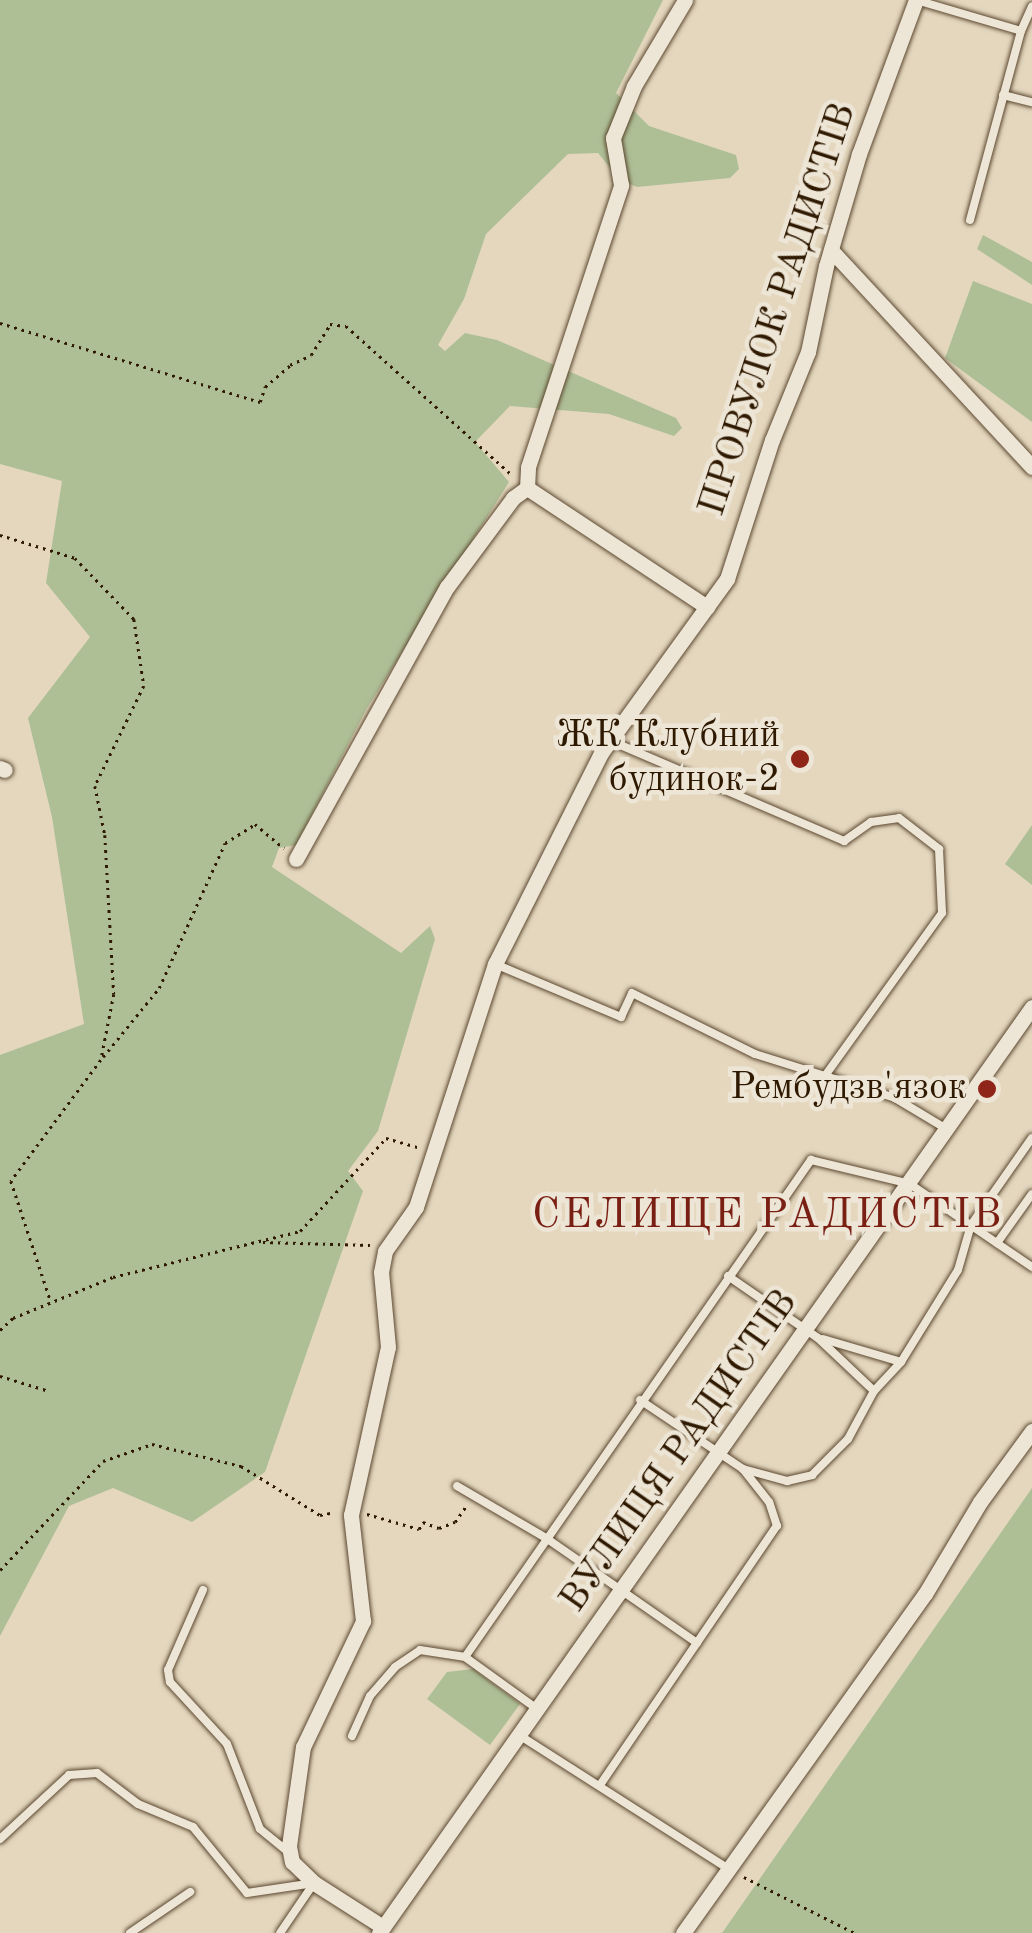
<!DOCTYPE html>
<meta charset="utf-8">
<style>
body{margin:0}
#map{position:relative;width:1032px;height:1933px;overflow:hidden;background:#e4d7be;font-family:"Old Standard TT",serif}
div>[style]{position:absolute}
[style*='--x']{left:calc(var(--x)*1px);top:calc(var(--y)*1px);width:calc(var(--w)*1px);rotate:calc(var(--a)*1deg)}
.green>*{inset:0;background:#aebf96}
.path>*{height:2.5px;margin-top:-1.25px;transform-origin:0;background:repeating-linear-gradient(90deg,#2f1900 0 2.5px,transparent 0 7.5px)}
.roads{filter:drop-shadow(0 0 2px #5c4830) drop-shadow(0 0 2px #5c4830)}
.service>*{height:8px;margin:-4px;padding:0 4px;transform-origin:4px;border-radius:4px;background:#ede5d5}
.minor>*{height:15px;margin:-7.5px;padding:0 7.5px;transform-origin:7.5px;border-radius:7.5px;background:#ede5d5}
.dots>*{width:28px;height:28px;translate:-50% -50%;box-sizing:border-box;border:5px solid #ede5d5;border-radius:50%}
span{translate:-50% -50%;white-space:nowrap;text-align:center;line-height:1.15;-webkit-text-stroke:9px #ede5d5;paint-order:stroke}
.street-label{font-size:38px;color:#2f1900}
.poi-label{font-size:38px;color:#2f1900}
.right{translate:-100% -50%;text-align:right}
.quarter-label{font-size:42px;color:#7a1f14;letter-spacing:2.5px}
</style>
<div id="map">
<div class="green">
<i style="clip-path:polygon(0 0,663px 0,616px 93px,649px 126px,736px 155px,739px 169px,730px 178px,637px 187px,620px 180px,598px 153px,568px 154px,486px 234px,464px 299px,438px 345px,445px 351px,465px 333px,497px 340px,676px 418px,682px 428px,674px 436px,609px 414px,510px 406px,475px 442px,509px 482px,367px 708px,296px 845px,279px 848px,272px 867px,401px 953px,430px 926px,435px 939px,378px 1131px,348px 1171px,363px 1191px,265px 1472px,192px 1522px,113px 1488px,69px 1506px,0 1636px,0 1055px,84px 1024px,52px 817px,28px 718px,90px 637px,46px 583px,62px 481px,0 464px)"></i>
<i style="clip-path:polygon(983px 235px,1032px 262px,1032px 285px,977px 249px)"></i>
<i style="clip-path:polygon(973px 281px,1032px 304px,1032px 422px,945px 358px)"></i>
<i style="clip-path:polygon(1032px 825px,1032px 885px,1005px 864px)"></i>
<i style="clip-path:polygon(1032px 1488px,1032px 1933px,722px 1933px)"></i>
<i style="clip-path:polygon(473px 1669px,520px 1704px,490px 1745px,427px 1699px,447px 1672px)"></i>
</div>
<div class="path">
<i style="--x:0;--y:323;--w:272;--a:16.9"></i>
<i style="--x:260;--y:402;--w:16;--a:-72"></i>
<i style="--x:265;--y:387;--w:33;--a:-41"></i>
<i style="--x:290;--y:365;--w:23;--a:-25"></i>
<i style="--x:311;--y:355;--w:36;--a:-58"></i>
<i style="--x:330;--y:324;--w:16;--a:7"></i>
<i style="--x:346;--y:326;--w:222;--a:41.9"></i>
<i style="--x:0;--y:535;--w:78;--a:17"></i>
<i style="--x:75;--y:558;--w:85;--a:46"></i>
<i style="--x:134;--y:619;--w:68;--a:81.5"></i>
<i style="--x:144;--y:686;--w:111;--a:116.1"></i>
<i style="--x:95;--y:786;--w:50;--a:78.5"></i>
<i style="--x:105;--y:835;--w:159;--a:86.8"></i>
<i style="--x:114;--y:994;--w:67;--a:101.1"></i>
<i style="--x:101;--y:1060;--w:151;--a:126.6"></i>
<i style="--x:11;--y:1181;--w:127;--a:71.7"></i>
<i style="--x:103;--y:1057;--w:89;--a:-50.9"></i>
<i style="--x:159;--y:988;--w:159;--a:-65.5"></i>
<i style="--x:225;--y:843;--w:36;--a:-32"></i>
<i style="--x:255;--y:824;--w:38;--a:40"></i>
<i style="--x:263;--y:1242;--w:107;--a:1.6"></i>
<i style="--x:0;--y:1330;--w:18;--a:-43"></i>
<i style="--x:13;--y:1318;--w:108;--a:-22.3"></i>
<i style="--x:113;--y:1277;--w:193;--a:-13.8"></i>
<i style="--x:300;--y:1231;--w:127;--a:-47.2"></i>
<i style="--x:386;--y:1138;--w:33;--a:16"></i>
<i style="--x:0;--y:1376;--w:48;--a:16.9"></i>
<i style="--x:367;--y:1514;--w:54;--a:16.1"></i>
<i style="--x:419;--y:1529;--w:8;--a:-60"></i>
<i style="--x:423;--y:1522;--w:17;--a:21"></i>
<i style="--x:439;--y:1528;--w:17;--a:-21"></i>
<i style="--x:455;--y:1522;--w:21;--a:-55"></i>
<i style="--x:0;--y:1570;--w:150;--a:-46.6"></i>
<i style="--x:103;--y:1461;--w:52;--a:-19.1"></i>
<i style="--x:152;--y:1444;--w:92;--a:13.9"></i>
<i style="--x:241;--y:1466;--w:93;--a:31.8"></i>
<i style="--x:320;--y:1515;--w:15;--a:-11"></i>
<i style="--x:744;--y:1877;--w:124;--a:26.8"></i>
</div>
<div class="roads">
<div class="service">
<i style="--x:916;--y:0;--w:109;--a:16.4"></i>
<i style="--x:1021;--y:31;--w:27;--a:-66"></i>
<i style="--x:1003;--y:95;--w:30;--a:14"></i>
<i style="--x:970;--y:220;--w:196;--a:-74.9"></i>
<i style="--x:611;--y:741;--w:254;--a:23.2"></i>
<i style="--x:844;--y:841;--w:33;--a:-35"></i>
<i style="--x:871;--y:822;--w:28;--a:-8"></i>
<i style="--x:899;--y:818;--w:51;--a:37.8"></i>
<i style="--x:939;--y:849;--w:64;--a:87.3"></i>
<i style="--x:942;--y:913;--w:201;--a:125.7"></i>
<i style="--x:495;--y:964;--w:137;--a:22.8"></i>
<i style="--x:621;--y:1017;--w:26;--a:-65"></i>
<i style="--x:632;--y:993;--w:137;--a:26.4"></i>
<i style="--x:755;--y:1054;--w:147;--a:17.4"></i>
<i style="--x:895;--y:1098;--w:58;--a:31"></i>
<i style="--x:997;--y:1243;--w:60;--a:-54.5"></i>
<i style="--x:728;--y:1276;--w:109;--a:34.6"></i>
<i style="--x:818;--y:1338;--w:77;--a:43.4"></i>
<i style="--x:823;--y:1339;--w:81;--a:16.4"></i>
<i style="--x:640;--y:1400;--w:124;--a:33.8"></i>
<i style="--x:457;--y:1486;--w:103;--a:30.3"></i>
<i style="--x:546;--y:1538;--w:184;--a:34.8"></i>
<i style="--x:203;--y:1590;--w:87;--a:113.6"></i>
<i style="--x:168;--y:1670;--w:12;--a:81"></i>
<i style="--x:170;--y:1682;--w:84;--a:47.4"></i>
<i style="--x:227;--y:1744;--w:91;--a:68.8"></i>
<i style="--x:260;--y:1829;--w:35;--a:39"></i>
<i style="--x:465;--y:1657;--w:606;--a:-55.16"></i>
<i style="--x:811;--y:1160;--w:102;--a:13.6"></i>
<i style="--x:910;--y:1184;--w:148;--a:34.2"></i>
<i style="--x:519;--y:1735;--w:247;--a:32.6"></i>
<i style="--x:352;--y:1736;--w:44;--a:-65.8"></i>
<i style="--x:370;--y:1696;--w:38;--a:-49"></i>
<i style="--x:395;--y:1667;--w:30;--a:-34"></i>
<i style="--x:420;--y:1650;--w:46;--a:8.8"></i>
<i style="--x:465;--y:1657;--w:89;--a:35.8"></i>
<i style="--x:600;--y:1785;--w:314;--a:-55.7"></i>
<i style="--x:777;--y:1526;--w:25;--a:-108"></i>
<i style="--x:769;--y:1502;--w:42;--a:-128.2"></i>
<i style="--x:743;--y:1469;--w:46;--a:15.3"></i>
<i style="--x:787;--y:1481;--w:26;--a:-13"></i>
<i style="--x:812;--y:1475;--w:51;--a:-45"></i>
<i style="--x:848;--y:1439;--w:55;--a:-61.6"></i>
<i style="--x:874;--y:1391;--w:40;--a:-47"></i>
<i style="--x:901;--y:1362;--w:108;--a:-58.2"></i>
<i style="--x:958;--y:1270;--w:47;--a:-73.9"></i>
<i style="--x:971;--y:1225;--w:106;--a:-55"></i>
<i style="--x:0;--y:1839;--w:94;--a:-42.8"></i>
<i style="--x:69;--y:1775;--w:28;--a:-4"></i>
<i style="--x:97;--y:1773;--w:51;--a:37.1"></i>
<i style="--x:138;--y:1804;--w:60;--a:22.7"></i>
<i style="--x:193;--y:1827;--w:85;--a:50.7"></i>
<i style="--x:247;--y:1893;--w:68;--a:-8.5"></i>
<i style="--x:314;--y:1883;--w:60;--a:124.2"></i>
<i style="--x:130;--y:1933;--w:73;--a:-34.3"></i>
</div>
<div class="minor">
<i style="--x:831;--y:250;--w:296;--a:47.2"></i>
<i style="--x:527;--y:488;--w:21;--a:-87"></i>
<i style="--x:528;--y:467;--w:297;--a:-71.7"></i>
<i style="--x:621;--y:185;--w:48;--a:-99.7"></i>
<i style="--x:613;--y:138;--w:56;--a:-68"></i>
<i style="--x:634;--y:86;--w:100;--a:-59.3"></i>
<i style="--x:527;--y:488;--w:216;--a:33.5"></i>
<i style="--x:0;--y:768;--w:5;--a:22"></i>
<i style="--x:296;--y:859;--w:311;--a:-61"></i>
<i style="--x:447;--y:587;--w:111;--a:-53.4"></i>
<i style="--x:513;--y:498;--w:17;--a:-36"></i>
<i style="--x:383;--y:1927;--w:82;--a:-147.5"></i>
<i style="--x:314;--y:1883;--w:30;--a:-136"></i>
<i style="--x:292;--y:1862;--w:16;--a:-101"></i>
<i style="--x:289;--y:1846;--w:100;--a:-82"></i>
<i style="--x:303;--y:1747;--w:140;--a:-64.5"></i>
<i style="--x:363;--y:1621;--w:107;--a:-96.5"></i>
<i style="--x:351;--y:1515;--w:172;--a:-77.6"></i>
<i style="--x:388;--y:1347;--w:75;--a:-95.3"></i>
<i style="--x:381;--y:1272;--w:21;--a:-79"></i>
<i style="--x:385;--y:1251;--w:54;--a:-54.8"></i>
<i style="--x:416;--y:1207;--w:256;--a:-72"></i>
<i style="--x:495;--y:964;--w:236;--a:-63.3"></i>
<i style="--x:601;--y:753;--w:215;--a:-54.1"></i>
<i style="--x:727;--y:579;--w:146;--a:-72.1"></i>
<i style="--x:772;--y:440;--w:95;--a:-67.8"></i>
<i style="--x:808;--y:352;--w:88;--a:-78.2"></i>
<i style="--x:826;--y:266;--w:117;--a:-73.6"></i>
<i style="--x:859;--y:154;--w:164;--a:-69.7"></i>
<i style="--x:379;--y:1933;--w:1133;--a:-54.81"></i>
<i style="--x:683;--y:1933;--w:417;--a:-54.5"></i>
<i style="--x:925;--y:1594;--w:107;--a:-59.1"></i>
<i style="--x:980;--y:1502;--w:88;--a:-53.8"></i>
</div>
</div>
<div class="dots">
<i style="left:800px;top:759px;background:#8f2418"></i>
<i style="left:987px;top:1089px;background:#8f2418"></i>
</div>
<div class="street-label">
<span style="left:779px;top:310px;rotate:-72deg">ПРОВУЛОК РАДИСТІВ</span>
<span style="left:680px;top:1452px;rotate:-55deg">ВУЛИЦЯ РАДИСТІВ</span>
</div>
<div class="poi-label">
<span class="right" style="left:780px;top:759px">ЖК Клубний<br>будинок-2</span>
<span class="right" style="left:967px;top:1089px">Рембудзв'язок</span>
</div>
<div class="quarter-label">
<span style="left:768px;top:1216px">СЕЛИЩЕ РАДИСТІВ</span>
</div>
</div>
